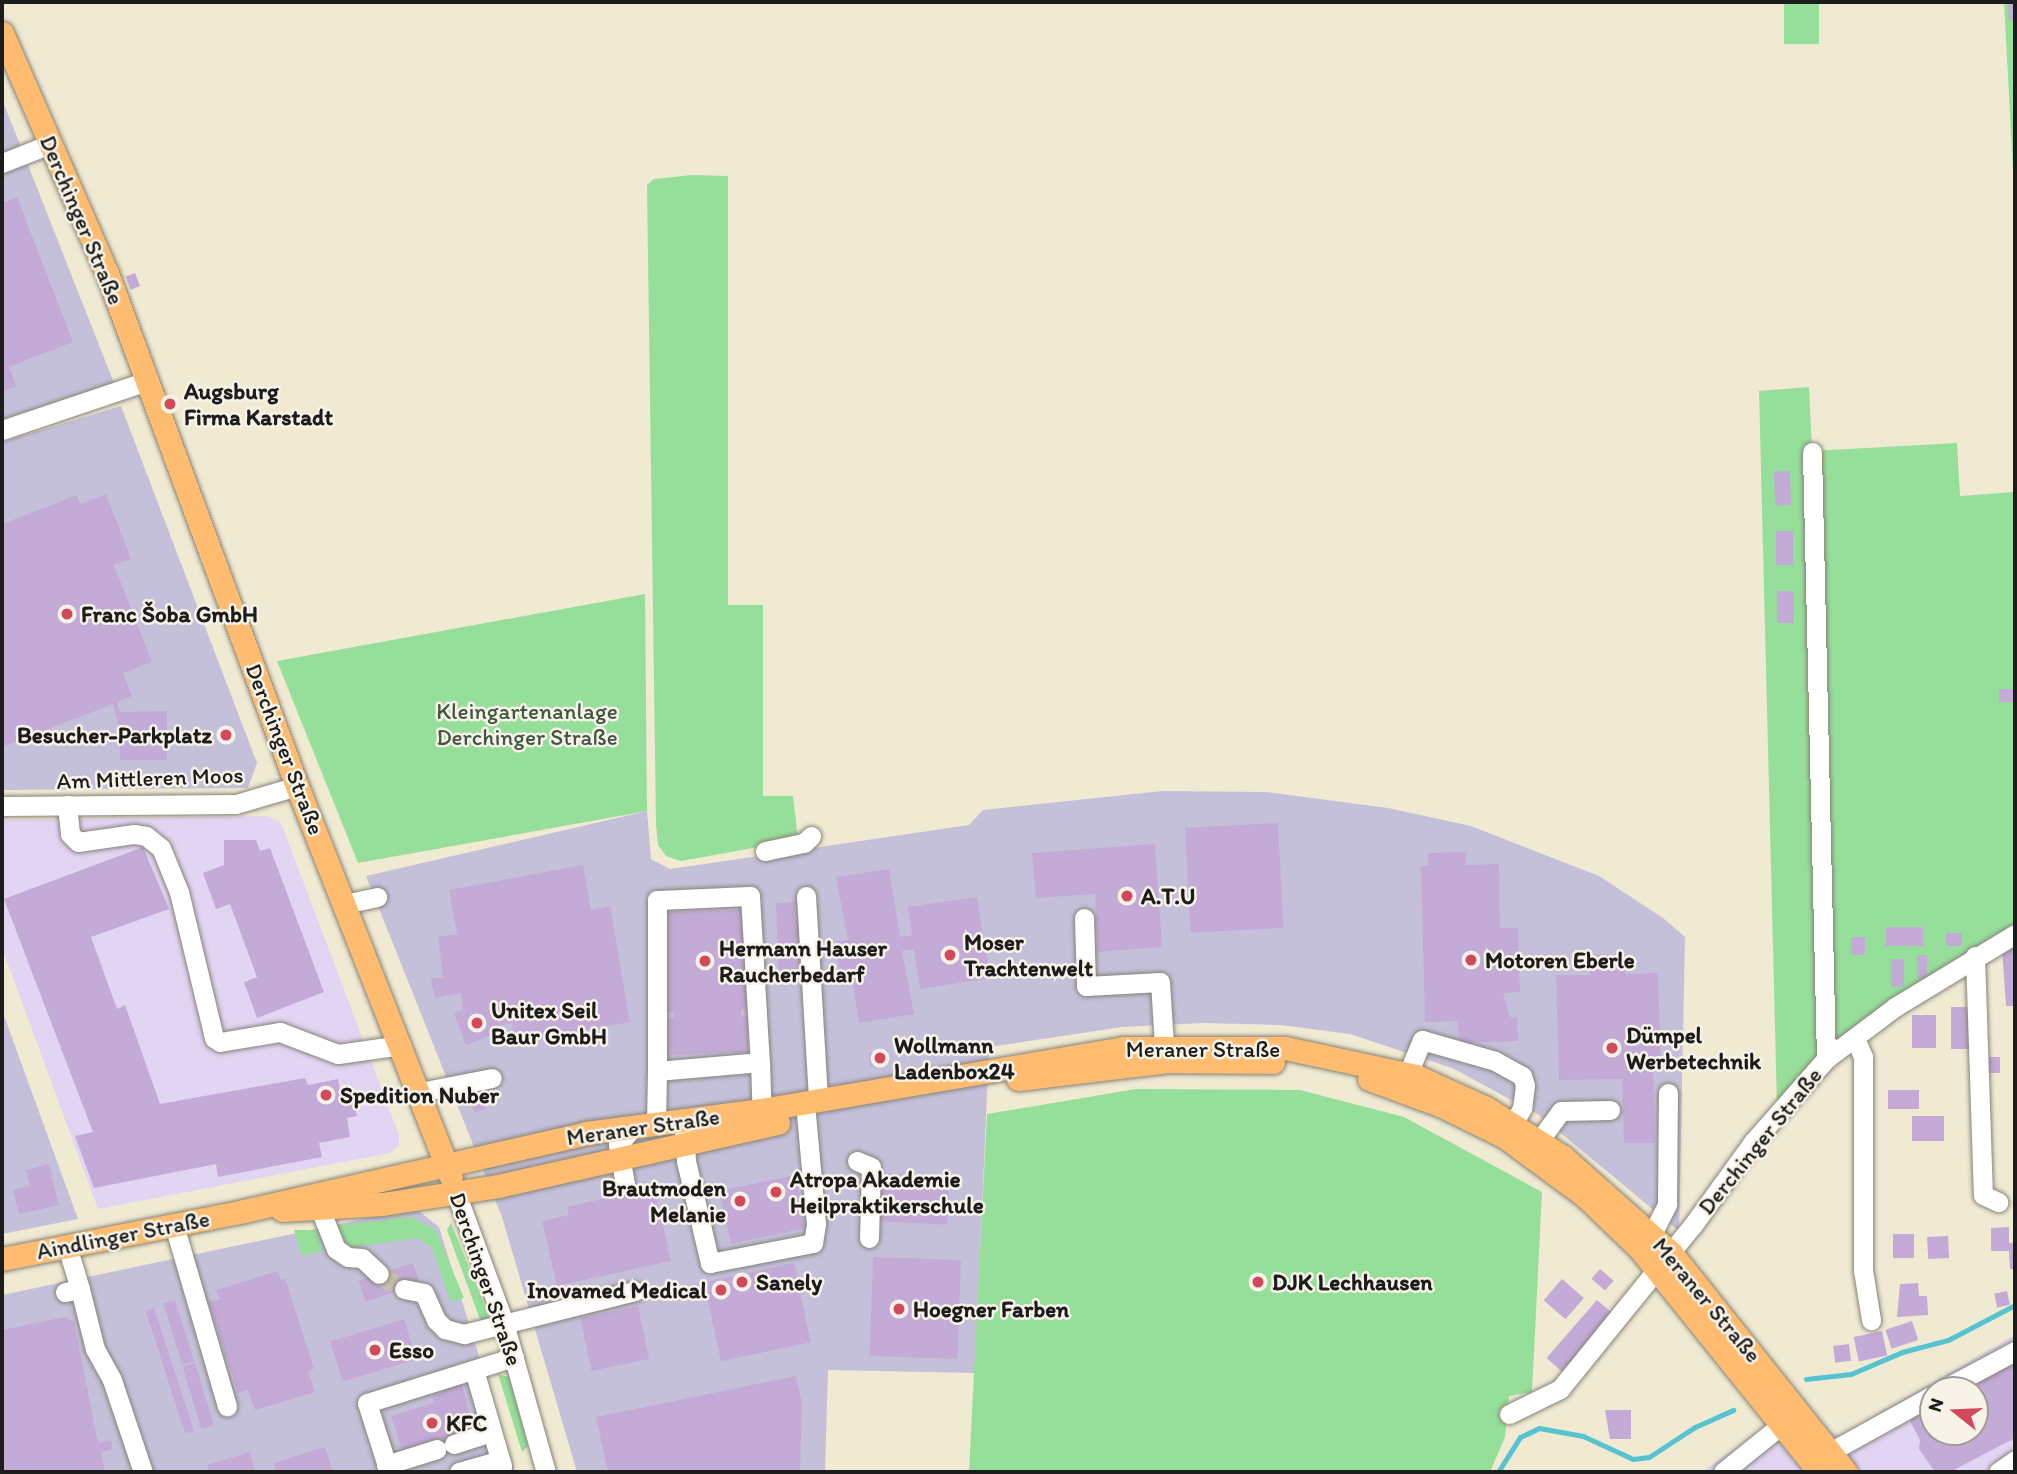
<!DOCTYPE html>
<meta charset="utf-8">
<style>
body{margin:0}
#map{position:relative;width:2017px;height:1474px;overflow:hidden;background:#f0ead3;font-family:Itim,sans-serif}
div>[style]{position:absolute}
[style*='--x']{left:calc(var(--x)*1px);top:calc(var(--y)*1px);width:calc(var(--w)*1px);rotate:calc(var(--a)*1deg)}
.built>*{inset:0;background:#e2d4f3}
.industrial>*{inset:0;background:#c5c0da}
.green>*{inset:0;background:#96df9a;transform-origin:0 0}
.stream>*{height:5px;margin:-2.5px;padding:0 2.5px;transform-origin:2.5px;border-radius:2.5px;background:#57c3d0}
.building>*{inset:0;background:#c3aad7;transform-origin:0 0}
.minor-tunnel>*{height:19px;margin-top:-9.5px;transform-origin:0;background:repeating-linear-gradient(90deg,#c6c1ae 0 19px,transparent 0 29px)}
.roads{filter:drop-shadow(0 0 2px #868378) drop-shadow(0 0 2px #868378)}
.minor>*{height:19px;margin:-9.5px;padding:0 9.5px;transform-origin:9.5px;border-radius:9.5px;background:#fff}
.major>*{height:23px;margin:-11.5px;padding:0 11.5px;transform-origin:11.5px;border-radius:11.5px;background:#febc70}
.dots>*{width:19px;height:19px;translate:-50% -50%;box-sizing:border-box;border:4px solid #f7f3e8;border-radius:50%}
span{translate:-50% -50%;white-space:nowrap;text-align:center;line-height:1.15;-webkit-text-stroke:5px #f7f3e8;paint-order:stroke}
.street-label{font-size:23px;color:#1c1c1c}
.poi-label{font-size:23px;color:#1c1c1c;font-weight:700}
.left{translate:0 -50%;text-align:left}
.right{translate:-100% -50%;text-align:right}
.park-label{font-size:23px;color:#415642}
.frame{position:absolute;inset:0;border:4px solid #1c1c1c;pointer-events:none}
.north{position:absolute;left:1919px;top:1376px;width:70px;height:70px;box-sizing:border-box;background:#f7f3e8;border:2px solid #9f9d96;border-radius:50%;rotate:288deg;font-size:19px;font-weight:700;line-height:28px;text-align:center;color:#1c1c1c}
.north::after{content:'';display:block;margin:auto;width:24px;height:32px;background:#d1495b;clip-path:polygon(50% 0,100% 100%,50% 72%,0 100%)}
</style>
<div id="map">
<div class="built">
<i style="clip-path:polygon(268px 816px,281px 823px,399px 1135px,399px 1145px,390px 1153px,98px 1209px,2px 948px,2px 820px)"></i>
<i style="clip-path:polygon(evenodd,2015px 1335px,2015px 1472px,1702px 1472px,1759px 1431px,1843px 1434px,2015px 1335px,1933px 1390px,1975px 1390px,1975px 1432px,1933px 1432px,1933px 1390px)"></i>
</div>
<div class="industrial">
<i style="clip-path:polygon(2px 99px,114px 383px,2px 420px)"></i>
<i style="clip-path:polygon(121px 406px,257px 763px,248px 788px,2px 790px,2px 442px)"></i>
<i style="clip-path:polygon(1162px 791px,1266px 792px,1388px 808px,1471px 826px,1599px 876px,1663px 918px,1685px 937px,1679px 1231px,1539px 1115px,1452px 1068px,1350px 1034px,1281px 1025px,1203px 1023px,1122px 1027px,989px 1047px,975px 1373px,828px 1370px,825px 1472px,577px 1472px,502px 1217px,366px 876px,647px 811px,651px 859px,670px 869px,969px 825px,983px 810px)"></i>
<i style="clip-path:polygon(2px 1010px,78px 1219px,2px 1234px)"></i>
<i style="clip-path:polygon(415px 1208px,439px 1227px,515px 1472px,2px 1472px,2px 1295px)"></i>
</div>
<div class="green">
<i style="left:1784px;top:2px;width:35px;height:42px"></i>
<i style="clip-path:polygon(2004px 2px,2015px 2px,2015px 208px)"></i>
<i style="clip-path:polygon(692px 175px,728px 176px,728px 605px,763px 605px,763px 796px,793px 796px,798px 840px,681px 861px,666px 856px,658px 845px,656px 825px,647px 185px,654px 179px)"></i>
<i style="clip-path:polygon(1809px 387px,1812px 451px,1957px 443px,1960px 496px,2015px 492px,2015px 934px,1975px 956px,1777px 1106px,1759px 391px)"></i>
<i style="clip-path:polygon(645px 594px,647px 811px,358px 863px,277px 661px)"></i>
<i style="clip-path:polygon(1136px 1089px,1300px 1090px,1404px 1117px,1542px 1192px,1532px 1392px,1509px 1396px,1505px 1437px,1490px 1472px,969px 1472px,987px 1114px)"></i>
<i style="clip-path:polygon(400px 1218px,414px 1218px,436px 1231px,464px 1298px,451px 1302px,432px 1248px,419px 1238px,353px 1247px,339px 1240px,336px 1226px)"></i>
<i style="clip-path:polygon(451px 1223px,487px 1312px,488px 1318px,482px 1325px,447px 1230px)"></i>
<i style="clip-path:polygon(294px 1230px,317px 1230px,322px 1251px,302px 1256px)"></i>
<i style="clip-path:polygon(498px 1374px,509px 1377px,528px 1446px,522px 1452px)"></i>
</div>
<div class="stream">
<i style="--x:1806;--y:1379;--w:45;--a:-6.3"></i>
<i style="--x:1851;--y:1374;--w:56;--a:-23.3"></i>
<i style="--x:1902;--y:1352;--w:48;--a:-14.6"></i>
<i style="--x:1948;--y:1340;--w:76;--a:-27.6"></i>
<i style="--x:1498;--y:1472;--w:41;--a:-57.8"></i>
<i style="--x:1520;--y:1437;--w:21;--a:-25"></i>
<i style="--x:1539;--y:1428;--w:45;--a:10.3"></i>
<i style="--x:1583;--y:1436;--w:55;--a:24.7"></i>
<i style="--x:1633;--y:1459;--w:16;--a:-7"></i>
<i style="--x:1649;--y:1457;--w:55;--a:-33.1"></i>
<i style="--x:1695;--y:1427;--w:42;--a:-24.1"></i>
</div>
<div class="building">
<i style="clip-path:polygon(2008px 2px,2015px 2px,2015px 20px,2009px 20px)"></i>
<i style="clip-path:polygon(17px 197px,73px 342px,9px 367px,16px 386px,2px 392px,2px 203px)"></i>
<i style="left:135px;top:273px;width:14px;height:10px;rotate:69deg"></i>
<i style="left:1790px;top:471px;width:34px;height:16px;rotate:88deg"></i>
<i style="clip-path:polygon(106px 494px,131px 559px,114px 565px,152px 662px,123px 673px,132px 696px,117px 702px,120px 712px,167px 711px,167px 760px,120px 760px,120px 731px,113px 704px,2px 747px,2px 524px,77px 495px,80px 504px)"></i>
<i style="left:1776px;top:531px;width:17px;height:34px"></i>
<i style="left:1777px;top:591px;width:17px;height:32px"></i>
<i style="left:1999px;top:689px;width:16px;height:13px"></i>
<i style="left:1278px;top:823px;width:105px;height:93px;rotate:87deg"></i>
<i style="clip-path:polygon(224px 840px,256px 840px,260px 851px,270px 848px,324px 992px,257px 1018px,244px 982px,257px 977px,230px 904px,216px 909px,203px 873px,224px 865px)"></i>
<i style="clip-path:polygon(1155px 844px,1162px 947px,1098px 952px,1095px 894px,1036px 898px,1032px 853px)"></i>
<i style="clip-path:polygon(143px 847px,169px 909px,91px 937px,117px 1009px,125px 1005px,160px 1104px,305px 1078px,308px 1085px,338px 1079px,340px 1090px,351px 1088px,357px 1116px,347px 1118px,350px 1137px,319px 1143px,322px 1157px,218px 1177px,216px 1164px,94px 1188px,75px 1136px,93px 1132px,4px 899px)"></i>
<i style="clip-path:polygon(1466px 852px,1466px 865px,1499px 864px,1500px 928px,1518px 928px,1520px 992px,1503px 993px,1510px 1017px,1517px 1017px,1518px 1041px,1459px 1043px,1458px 1021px,1425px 1022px,1421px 866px,1428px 865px,1428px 853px)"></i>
<i style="clip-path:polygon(583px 865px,591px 910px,610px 906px,630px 1022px,515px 1043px,512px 1023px,496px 1026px,499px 1032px,466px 1045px,454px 1013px,463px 1010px,461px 993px,435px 998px,431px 979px,443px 977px,438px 937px,457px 934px,449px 890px)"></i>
<i style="clip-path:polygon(889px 869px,900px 937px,912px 935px,908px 907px,977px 897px,990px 978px,920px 989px,914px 949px,902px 951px,914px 1014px,859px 1023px,851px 971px,839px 973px,836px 941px,848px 940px,836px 877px)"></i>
<i style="clip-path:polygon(795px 902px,795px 919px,800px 919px,803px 980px,779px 981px,776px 903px)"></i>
<i style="clip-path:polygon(744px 910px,747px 1010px,741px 1010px,741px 1016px,748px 1016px,748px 1052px,666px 1055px,665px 1018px,674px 1018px,673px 1012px,665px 1012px,663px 912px)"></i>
<i style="left:1923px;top:927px;width:19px;height:37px;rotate:90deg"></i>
<i style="left:1946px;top:933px;width:16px;height:13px"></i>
<i style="left:1851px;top:937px;width:14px;height:18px"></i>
<i style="clip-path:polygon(2015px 947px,2015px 1006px,2006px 1006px,2002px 948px)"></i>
<i style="clip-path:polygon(1625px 954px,1625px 974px,1658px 973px,1661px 1068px,1653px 1068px,1655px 1143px,1624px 1143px,1622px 1079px,1559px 1080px,1556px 975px,1590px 975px,1590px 955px)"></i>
<i style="left:1917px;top:955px;width:10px;height:23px"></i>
<i style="left:1891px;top:959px;width:13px;height:28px"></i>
<i style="left:1951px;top:1007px;width:21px;height:42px"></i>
<i style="left:1912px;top:1015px;width:24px;height:33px"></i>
<i style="left:888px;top:1050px;width:13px;height:20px;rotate:81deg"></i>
<i style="left:2000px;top:1057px;width:16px;height:16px;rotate:90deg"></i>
<i style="left:481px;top:1083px;width:27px;height:12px;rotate:80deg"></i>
<i style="left:1888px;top:1090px;width:31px;height:19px"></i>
<i style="left:1912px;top:1116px;width:32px;height:25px"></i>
<i style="clip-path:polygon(49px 1164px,59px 1205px,19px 1214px,13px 1190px,30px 1186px,26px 1170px)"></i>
<i style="left:877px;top:1173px;width:73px;height:48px;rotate:3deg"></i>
<i style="left:795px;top:1175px;width:54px;height:77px;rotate:78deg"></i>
<i style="clip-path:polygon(654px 1187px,671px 1261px,557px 1286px,542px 1221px,569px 1215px,567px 1207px)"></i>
<i style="clip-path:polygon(2009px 1227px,2009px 1243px,2015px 1243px,2015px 1269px,2010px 1269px,2009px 1251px,1991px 1251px,1991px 1228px)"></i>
<i style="left:1914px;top:1234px;width:24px;height:21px;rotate:90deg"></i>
<i style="left:1948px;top:1236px;width:22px;height:21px;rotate:87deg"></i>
<i style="left:873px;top:1257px;width:88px;height:99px;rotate:2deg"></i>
<i style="left:413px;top:1263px;width:22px;height:57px;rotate:72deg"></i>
<i style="left:794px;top:1263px;width:81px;height:92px;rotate:78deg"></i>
<i style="left:1600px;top:1269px;width:18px;height:13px;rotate:41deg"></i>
<i style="clip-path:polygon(278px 1271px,281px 1280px,285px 1278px,314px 1369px,308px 1371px,315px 1392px,255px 1410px,248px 1390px,238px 1393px,209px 1302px,220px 1299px,216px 1290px)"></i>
<i style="left:1562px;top:1279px;width:29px;height:28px;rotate:41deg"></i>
<i style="clip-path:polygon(1918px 1283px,1919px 1296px,1927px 1296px,1928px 1315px,1897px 1317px,1900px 1284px)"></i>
<i style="left:2007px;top:1291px;width:14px;height:13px;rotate:78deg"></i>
<i style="left:175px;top:1300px;width:64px;height:12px;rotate:73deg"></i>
<i style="left:1597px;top:1300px;width:21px;height:77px;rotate:41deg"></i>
<i style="left:638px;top:1306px;width:54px;height:59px;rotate:78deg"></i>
<i style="left:154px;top:1308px;width:129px;height:9px;rotate:72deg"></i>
<i style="clip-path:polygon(65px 1317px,74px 1322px,98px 1443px,111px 1440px,113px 1449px,101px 1452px,105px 1472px,2px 1472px,2px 1330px)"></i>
<i style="left:404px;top:1319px;width:42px;height:77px;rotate:73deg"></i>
<i style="left:1912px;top:1321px;width:20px;height:28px;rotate:72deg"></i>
<i style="left:1882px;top:1331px;width:25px;height:29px;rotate:78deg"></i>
<i style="left:1849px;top:1344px;width:17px;height:16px;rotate:83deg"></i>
<i style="left:195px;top:1363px;width:65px;height:13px;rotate:73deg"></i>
<i style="clip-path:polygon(2015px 1363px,2015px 1438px,1950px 1472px,1935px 1472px,1919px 1449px,1920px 1440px,1909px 1419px,1933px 1406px,1933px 1432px,1975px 1432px,1975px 1390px,1963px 1390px)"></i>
<i style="clip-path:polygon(796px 1376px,802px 1403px,800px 1472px,608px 1472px,596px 1417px)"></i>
<i style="clip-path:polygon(462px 1383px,473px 1430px,455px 1446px,403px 1453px,391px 1416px,434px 1403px,432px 1396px)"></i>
<i style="clip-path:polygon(1605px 1410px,1631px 1410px,1631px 1439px,1610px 1439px)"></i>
<i style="clip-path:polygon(325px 1447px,333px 1472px,276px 1472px,274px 1463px)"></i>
<i style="clip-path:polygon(250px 1452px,255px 1472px,209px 1472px,207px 1465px)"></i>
</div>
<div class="minor-tunnel">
<i style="--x:379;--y:1274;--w:29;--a:31"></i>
</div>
<div class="roads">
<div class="minor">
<i style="--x:2;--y:163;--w:52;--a:-21.6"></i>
<i style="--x:2;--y:430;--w:153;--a:-18.7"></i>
<i style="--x:1812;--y:452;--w:607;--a:88.68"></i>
<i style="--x:67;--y:805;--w:29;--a:84"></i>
<i style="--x:70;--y:834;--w:11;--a:45"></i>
<i style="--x:78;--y:842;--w:57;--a:-8.1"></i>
<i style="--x:134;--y:834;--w:12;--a:9"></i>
<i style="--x:146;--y:836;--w:19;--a:39"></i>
<i style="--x:161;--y:848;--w:48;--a:67.8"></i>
<i style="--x:179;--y:892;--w:150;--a:76.5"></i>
<i style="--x:214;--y:1038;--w:7;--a:34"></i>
<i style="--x:220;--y:1042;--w:61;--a:-9.5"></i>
<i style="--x:280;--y:1032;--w:62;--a:20.8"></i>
<i style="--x:338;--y:1054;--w:64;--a:-8.1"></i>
<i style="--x:2;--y:806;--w:234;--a:-0.5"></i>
<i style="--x:236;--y:804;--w:64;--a:-16.4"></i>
<i style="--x:765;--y:851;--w:40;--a:-12"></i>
<i style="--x:804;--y:843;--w:10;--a:-45"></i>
<i style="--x:806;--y:896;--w:204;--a:86.6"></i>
<i style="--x:344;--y:904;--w:34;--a:-12"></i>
<i style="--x:1084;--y:918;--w:68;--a:88.3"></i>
<i style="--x:1086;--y:986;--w:74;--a:-3.1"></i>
<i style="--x:1160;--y:982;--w:63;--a:86.4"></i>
<i style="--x:1975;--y:956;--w:239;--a:88.1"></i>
<i style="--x:1983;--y:1195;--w:17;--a:25"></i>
<i style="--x:1855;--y:1038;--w:21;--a:67"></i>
<i style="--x:1863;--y:1057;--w:213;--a:90"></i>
<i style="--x:1863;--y:1270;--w:51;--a:80.9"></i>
<i style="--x:760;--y:1062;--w:103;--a:175"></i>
<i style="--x:657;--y:1071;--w:171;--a:-90"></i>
<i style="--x:657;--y:900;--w:93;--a:-2.5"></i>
<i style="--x:750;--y:896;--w:166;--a:86.6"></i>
<i style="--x:760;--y:1062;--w:61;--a:88.1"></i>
<i style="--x:1402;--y:1088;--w:52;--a:-67.4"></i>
<i style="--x:1422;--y:1040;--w:76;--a:16"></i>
<i style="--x:1495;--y:1061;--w:31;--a:29"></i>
<i style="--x:1522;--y:1076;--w:9;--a:72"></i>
<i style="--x:1525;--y:1085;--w:23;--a:97"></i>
<i style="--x:1522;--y:1108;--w:33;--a:119"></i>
<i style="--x:420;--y:1092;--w:73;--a:-11"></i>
<i style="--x:656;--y:1123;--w:52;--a:-88.9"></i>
<i style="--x:684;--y:1132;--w:29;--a:86"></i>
<i style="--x:686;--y:1161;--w:105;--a:76.8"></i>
<i style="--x:710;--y:1263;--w:105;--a:-11"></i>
<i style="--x:813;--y:1243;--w:19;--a:-81"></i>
<i style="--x:816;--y:1224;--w:122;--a:-95.2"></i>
<i style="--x:1530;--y:1153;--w:52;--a:-53.6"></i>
<i style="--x:1561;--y:1111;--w:49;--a:-1.2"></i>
<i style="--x:857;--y:1161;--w:15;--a:23"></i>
<i style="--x:871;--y:1167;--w:71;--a:91.6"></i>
<i style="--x:625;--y:1184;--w:40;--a:-100"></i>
<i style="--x:618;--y:1145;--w:25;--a:-50"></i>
<i style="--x:456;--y:1193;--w:139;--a:69.7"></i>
<i style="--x:504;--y:1323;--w:155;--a:74.3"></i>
<i style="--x:320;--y:1209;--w:43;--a:68.2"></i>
<i style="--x:336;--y:1249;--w:14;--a:34"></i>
<i style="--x:348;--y:1257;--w:14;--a:4"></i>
<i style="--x:362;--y:1258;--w:23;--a:43"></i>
<i style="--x:174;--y:1225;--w:189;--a:73.7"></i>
<i style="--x:1640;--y:1242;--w:14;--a:-34"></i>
<i style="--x:1652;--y:1234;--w:34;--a:-63"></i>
<i style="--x:1667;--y:1204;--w:111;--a:-89.5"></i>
<i style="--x:80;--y:1289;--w:62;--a:76"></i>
<i style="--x:95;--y:1349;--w:35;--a:61"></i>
<i style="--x:112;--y:1380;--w:97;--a:71.4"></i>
<i style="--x:404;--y:1289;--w:20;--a:11"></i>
<i style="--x:424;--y:1293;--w:30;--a:66"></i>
<i style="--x:436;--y:1320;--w:13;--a:45"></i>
<i style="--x:445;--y:1329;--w:20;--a:15"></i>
<i style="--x:464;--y:1334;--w:176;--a:-14.1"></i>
<i style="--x:65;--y:1292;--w:15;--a:-11"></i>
<i style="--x:80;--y:1289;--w:45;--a:-106.8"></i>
<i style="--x:474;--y:1370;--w:100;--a:73.7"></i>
<i style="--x:1942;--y:1390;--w:83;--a:-28.1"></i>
<i style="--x:1509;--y:1414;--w:57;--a:-26.1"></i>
<i style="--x:1560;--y:1389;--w:211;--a:-51"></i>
<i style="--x:1693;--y:1225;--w:102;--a:-54.1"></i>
<i style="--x:1753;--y:1142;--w:111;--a:-48.7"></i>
<i style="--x:1826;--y:1059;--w:86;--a:-37"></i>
<i style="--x:1895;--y:1007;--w:140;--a:-31.3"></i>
<i style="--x:454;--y:1444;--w:40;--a:-18"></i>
<i style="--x:1830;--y:1452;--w:118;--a:-29"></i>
<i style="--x:386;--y:1465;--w:53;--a:-17.4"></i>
<i style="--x:389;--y:1472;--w:72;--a:-107.7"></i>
<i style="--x:367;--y:1403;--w:154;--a:-17.4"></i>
<i style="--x:459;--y:1472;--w:35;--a:-16"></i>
<i style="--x:493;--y:1462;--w:10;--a:24"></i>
<i style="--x:1723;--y:1472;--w:75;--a:-39"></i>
<i style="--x:1998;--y:1472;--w:21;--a:-35"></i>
</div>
<div class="major">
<i style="--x:2;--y:33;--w:262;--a:66.4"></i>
<i style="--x:107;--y:273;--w:547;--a:69.68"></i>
<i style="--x:297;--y:786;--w:420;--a:68.5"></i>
<i style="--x:1018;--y:1079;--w:151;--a:-6.8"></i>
<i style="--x:1168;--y:1061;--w:105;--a:0.5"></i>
<i style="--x:1369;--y:1079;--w:76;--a:20.1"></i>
<i style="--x:1440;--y:1105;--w:72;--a:26.2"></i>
<i style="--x:1505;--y:1137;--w:101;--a:36.5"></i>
<i style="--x:1586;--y:1197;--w:75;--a:43.9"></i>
<i style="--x:1640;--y:1249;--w:286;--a:51.2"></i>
<i style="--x:282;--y:1210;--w:100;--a:-3.4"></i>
<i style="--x:382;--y:1204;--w:117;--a:-8.8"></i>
<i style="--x:498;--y:1186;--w:287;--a:-12.7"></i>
<i style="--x:2;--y:1259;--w:247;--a:-11.2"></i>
<i style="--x:244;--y:1211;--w:351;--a:-12.8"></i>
<i style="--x:586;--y:1133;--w:177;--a:-7.5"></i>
<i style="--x:761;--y:1110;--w:368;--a:-9.7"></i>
<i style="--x:1124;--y:1048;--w:161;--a:0"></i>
<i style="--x:1285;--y:1048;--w:134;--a:12.1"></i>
<i style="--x:1416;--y:1076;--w:77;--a:24.6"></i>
<i style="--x:1486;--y:1108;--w:91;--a:32.5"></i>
<i style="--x:1563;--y:1157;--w:144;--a:41.6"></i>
<i style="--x:1671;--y:1253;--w:280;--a:51.4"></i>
</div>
</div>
<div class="dots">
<i style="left:170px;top:404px;background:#d1495b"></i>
<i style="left:67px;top:614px;background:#d1495b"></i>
<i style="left:226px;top:735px;background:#d1495b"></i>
<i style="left:1127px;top:896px;background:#d1495b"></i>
<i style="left:950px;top:955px;background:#d1495b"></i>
<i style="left:1471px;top:960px;background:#d1495b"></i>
<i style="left:705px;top:961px;background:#d1495b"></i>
<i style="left:477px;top:1023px;background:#d1495b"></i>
<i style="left:1612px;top:1048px;background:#d1495b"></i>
<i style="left:880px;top:1058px;background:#d1495b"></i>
<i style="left:326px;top:1095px;background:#d1495b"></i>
<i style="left:776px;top:1192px;background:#d1495b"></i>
<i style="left:740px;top:1201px;background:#d1495b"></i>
<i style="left:742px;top:1282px;background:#d1495b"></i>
<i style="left:1258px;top:1282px;background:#d1495b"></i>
<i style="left:721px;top:1290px;background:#d1495b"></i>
<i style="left:899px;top:1309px;background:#d1495b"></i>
<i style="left:375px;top:1350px;background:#d1495b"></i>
<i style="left:432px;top:1423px;background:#d1495b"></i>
</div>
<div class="street-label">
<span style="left:82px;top:220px;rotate:67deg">Derchinger Straße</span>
<span style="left:285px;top:749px;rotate:69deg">Derchinger Straße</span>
<span style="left:150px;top:778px;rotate:-2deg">Am Mittleren Moos</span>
<span style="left:1203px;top:1049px">Meraner Straße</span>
<span style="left:643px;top:1127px;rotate:-8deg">Meraner Straße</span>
<span style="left:1760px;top:1141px;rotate:-51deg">Derchinger Straße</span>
<span style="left:123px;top:1235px;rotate:-11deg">Aindlinger Straße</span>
<span style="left:486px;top:1279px;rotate:71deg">Derchinger Straße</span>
<span style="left:1707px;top:1300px;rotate:50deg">Meraner Straße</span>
</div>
<div class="poi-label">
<span class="left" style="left:184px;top:404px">Augsburg<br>Firma Karstadt</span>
<span class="left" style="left:81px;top:614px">Franc Šoba GmbH</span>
<span class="right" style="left:212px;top:735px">Besucher-Parkplatz</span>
<span class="left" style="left:1141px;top:896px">A.T.U</span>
<span class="left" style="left:964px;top:955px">Moser<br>Trachtenwelt</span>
<span class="left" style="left:719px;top:961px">Hermann Hauser<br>Raucherbedarf</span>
<span class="left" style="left:1485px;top:960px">Motoren Eberle</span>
<span class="left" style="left:491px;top:1023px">Unitex Seil<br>Baur GmbH</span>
<span class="left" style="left:1626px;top:1048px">Dümpel<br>Werbetechnik</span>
<span class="left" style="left:894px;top:1058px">Wollmann<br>Ladenbox24</span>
<span class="left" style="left:340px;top:1095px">Spedition Nuber</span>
<span class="left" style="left:790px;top:1192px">Atropa Akademie<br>Heilpraktikerschule</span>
<span class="right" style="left:726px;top:1201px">Brautmoden<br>Melanie</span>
<span class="left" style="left:756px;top:1282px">Sanely</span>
<span class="left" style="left:1272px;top:1282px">DJK Lechhausen</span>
<span class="right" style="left:707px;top:1290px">Inovamed Medical</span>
<span class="left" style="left:913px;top:1309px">Hoegner Farben</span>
<span class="left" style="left:389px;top:1350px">Esso</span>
<span class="left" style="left:446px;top:1423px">KFC</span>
</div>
<div class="park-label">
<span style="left:527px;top:724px">Kleingartenanlage<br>Derchinger Straße</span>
</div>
<div class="frame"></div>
<div class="north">N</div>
</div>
